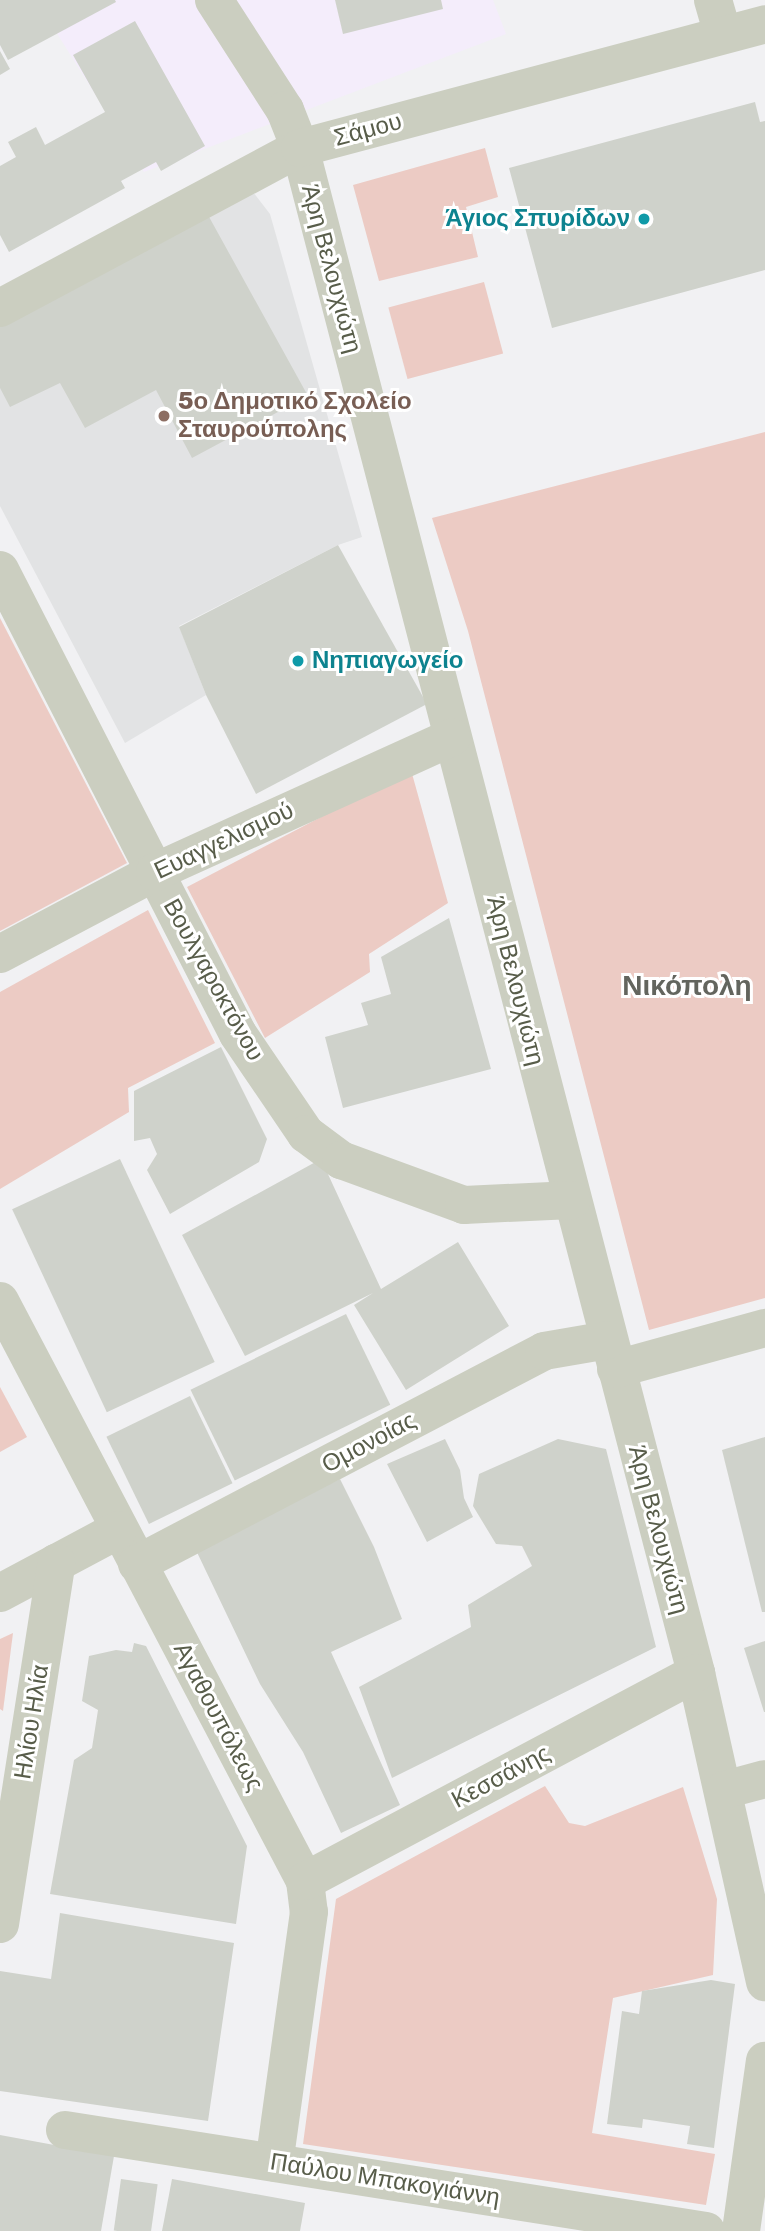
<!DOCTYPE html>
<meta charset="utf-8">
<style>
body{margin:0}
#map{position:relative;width:765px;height:2231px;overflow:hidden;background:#f1f1f3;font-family:Rubik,sans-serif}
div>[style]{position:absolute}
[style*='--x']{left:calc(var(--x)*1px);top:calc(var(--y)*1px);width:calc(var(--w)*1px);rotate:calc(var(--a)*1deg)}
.commercial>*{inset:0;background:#f4edfb}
.education>*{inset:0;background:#e2e3e4}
.green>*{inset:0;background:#eccbc4;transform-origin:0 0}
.building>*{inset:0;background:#cfd2cb;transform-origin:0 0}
.street>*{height:38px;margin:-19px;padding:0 19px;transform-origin:19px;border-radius:19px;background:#cbcec0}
.dots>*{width:19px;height:19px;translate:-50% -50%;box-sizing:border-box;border:4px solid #fff;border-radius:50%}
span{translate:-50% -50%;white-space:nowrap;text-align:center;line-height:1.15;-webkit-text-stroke:6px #fff;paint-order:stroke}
.street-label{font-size:24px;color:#585d4a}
.culture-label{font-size:24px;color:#0d838f;font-weight:700}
.right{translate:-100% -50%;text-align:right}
.left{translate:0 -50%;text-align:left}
.education-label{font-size:24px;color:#785e54;font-weight:700}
.quarter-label{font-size:28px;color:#63655e;font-weight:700}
</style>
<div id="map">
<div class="commercial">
<i style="clip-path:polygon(36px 0,493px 0,506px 34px,144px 172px)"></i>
</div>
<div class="education">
<i style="clip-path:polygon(253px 192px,270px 214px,362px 537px,338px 545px,179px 626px,206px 695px,125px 743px,0 506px,0 325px)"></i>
</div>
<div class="green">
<i style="clip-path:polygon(485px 148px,498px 197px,466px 207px,478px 257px,379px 281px,353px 185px)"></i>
<i style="left:484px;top:282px;width:74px;height:99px;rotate:75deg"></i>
<i style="clip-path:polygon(765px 432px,765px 1298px,649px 1330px,468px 631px,432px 518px)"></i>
<i style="clip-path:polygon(0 618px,127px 863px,0 931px)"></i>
<i style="clip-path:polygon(411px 770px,448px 903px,369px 954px,370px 972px,265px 1038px,187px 887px)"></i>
<i style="clip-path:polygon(148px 910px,215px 1043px,128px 1088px,129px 1112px,0 1189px,0 992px)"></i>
<i style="clip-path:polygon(0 1387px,27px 1437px,0 1452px)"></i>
<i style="clip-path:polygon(13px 1633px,3px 1711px,0 1709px,0 1639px)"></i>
<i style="clip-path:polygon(545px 1786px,569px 1823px,585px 1826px,683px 1787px,717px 1899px,713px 1975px,613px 1998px,592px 2133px,715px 2154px,706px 2205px,303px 2144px,336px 1899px)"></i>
</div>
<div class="building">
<i style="clip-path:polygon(0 0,115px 0,116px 2px,8px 60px,0 45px)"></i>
<i style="clip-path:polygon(335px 0,441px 0,443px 9px,343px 34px)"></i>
<i style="clip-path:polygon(135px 21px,205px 146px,161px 171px,156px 162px,121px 181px,125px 188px,9px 252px,0 235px,0 166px,16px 157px,8px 142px,36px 127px,45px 145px,105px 112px,73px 55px)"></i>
<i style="clip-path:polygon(0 51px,10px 69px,0 75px)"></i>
<i style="clip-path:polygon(755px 102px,760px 122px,765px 121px,765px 270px,552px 328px,509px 168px)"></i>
<i style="clip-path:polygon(208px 215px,308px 396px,192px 458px,156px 390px,85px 428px,60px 383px,10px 407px,0 388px,0 325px)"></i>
<i style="clip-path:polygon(338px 545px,427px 704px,256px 794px,206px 695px,179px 627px)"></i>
<i style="clip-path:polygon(449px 918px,491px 1069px,343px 1108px,325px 1037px,368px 1025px,361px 1003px,391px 994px,381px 957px)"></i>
<i style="clip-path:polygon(221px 1047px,267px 1139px,259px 1162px,170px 1214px,147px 1170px,157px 1154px,150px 1138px,134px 1141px,134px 1091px)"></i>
<i style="left:120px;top:1159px;width:224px;height:119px;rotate:65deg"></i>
<i style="clip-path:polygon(321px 1159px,381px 1289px,458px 1242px,509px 1326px,406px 1390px,354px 1305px,373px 1293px,245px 1356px,182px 1235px)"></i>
<i style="left:346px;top:1314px;width:101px;height:173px;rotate:64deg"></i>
<i style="left:190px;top:1396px;width:97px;height:93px;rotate:64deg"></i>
<i style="clip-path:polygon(765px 1437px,765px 1612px,762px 1612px,722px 1450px)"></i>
<i style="clip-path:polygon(445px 1439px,460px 1470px,464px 1498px,473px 1517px,427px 1542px,387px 1464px)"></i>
<i style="clip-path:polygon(558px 1439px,606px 1449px,656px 1647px,392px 1778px,359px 1687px,471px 1627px,468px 1605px,532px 1566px,522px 1546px,496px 1544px,473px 1506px,479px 1474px)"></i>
<i style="clip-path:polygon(340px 1479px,374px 1547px,402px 1619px,331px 1652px,400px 1805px,341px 1833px,303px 1752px,260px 1684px,194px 1546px)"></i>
<i style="clip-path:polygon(765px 1641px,765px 1712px,764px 1712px,744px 1648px)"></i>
<i style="clip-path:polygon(134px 1643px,146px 1646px,247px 1846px,236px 1924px,50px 1894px,74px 1760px,92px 1748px,98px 1710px,82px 1701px,89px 1656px,116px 1650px,132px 1652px)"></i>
<i style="clip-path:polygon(60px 1913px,234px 1943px,208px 2121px,0 2091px,0 1971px,51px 1979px)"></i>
<i style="clip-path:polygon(711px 1980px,735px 1984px,714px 2148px,687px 2144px,690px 2126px,643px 2119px,642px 2128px,607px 2124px,622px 2011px,639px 2014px,642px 1991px)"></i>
<i style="clip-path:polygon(0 2135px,114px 2156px,101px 2231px,0 2231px)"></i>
<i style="left:121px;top:2179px;width:37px;height:52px;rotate:8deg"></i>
<i style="clip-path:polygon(172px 2179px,305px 2203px,300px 2231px,162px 2231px)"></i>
</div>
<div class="street">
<i style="--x:214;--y:0;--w:131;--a:57.2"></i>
<i style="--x:285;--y:110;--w:41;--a:68.5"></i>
<i style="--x:300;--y:148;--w:1576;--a:75.44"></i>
<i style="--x:696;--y:1673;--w:317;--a:77.4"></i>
<i style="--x:713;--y:0;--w:36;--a:74"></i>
<i style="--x:0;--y:308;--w:340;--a:-28.1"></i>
<i style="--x:300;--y:148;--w:481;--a:-14.9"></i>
<i style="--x:0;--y:570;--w:521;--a:62.85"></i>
<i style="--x:238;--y:1034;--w:121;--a:55.8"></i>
<i style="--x:306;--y:1134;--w:44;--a:36.6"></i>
<i style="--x:341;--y:1160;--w:131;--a:20.1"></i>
<i style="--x:464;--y:1205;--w:108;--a:-2.7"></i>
<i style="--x:0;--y:954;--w:175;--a:-27.9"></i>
<i style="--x:155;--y:872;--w:326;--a:-24.4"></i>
<i style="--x:0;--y:1301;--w:655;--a:62.26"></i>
<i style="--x:305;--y:1881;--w:31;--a:83"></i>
<i style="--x:309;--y:1912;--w:253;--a:97.9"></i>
<i style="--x:616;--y:1369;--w:155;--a:-15.4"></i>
<i style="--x:137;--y:1564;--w:459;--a:-27.6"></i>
<i style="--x:544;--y:1351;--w:65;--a:-9.8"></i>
<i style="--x:0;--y:1593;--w:134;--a:-28.1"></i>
<i style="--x:724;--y:1790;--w:42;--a:-15"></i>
<i style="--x:305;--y:1881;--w:443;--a:-28"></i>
<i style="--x:0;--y:1924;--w:366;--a:-81.1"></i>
<i style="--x:65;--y:2130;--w:649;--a:8.95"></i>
<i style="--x:741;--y:2231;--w:172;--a:-82"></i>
</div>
<div class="dots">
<i style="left:644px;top:219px;background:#0f9aa8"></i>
<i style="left:164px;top:416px;background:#8d6e63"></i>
<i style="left:298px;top:661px;background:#0f9aa8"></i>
</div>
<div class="street-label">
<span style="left:368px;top:130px;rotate:-15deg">Σάμου</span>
<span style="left:331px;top:269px;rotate:75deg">Άρη Βελουχιώτη</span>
<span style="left:224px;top:841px;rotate:-25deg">Ευαγγελισμού</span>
<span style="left:213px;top:980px;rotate:61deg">Βουλγαροκτόνου</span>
<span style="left:515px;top:981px;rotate:76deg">Άρη Βελουχιώτη</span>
<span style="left:369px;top:1443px;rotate:-28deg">Ομονοίας</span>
<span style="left:658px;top:1530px;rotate:75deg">Άρη Βελουχιώτη</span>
<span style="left:218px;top:1717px;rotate:62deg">Αγαθουπόλεως</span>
<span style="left:32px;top:1722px;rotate:-81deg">Ηλίου Ηλία</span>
<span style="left:501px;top:1777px;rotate:-28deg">Κεσσάνης</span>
<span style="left:385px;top:2180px;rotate:9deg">Παύλου Μπακογιάννη</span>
</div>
<div class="culture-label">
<span class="right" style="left:630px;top:219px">Άγιος Σπυρίδων</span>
<span class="left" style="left:312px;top:661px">Νηπιαγωγείο</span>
</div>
<div class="education-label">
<span class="left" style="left:178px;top:416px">5ο Δημοτικό Σχολείο<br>Σταυρούπολης</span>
</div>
<div class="quarter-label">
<span style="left:687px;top:986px">Νικόπολη</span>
</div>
</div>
